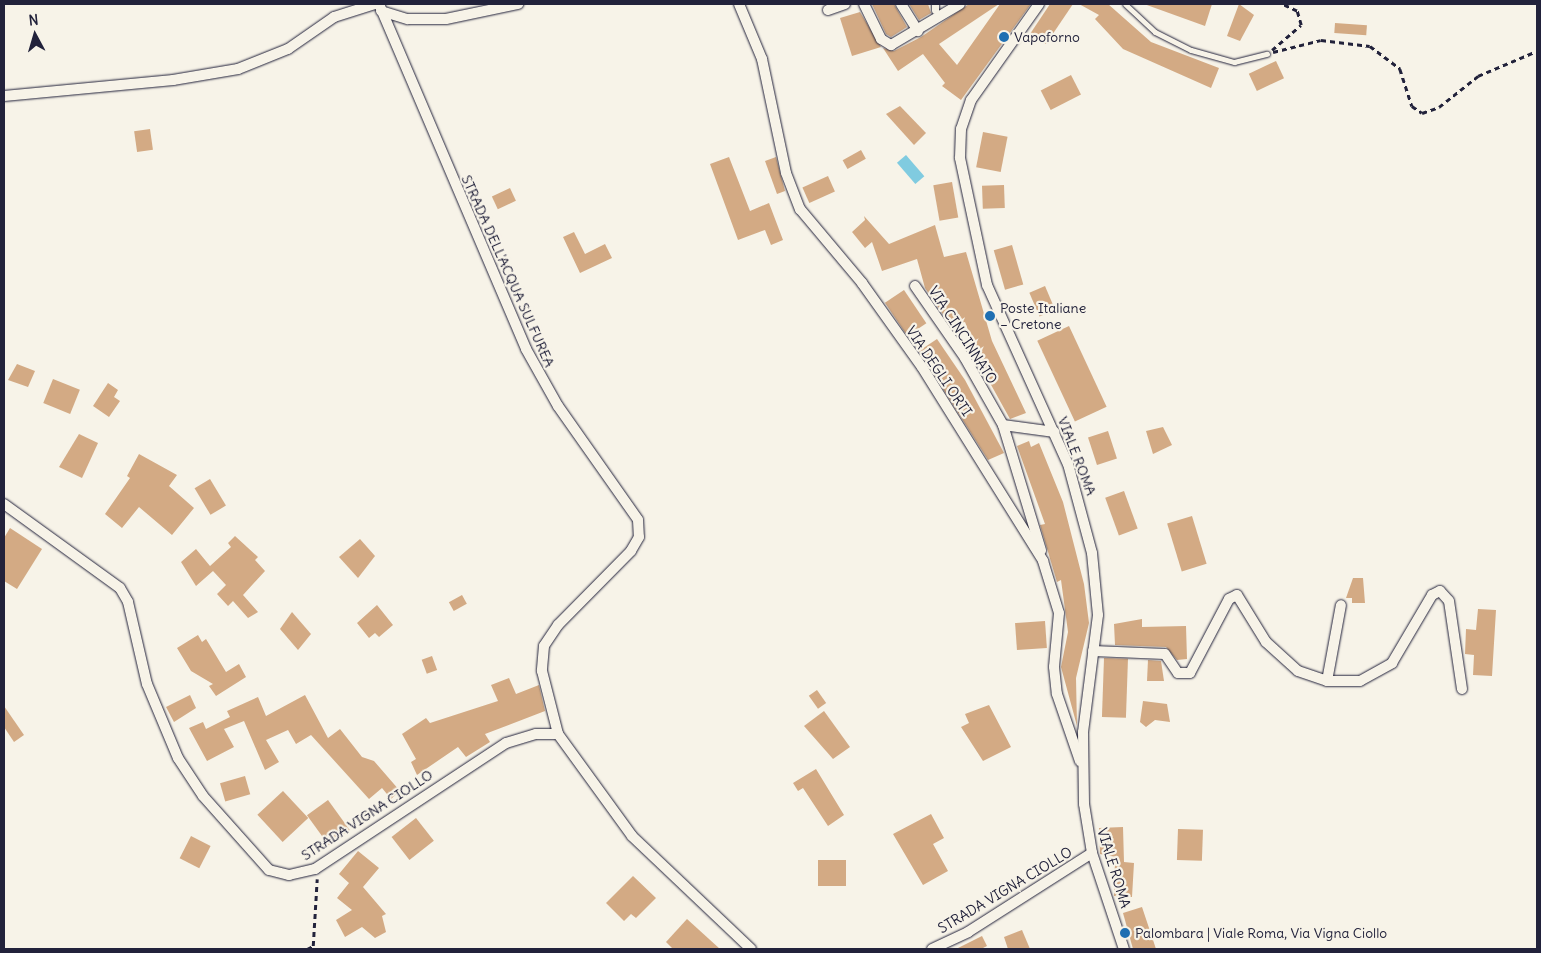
<!DOCTYPE html>
<meta charset="utf-8">
<style>
body{margin:0}
#map{position:relative;width:1541px;height:953px;overflow:hidden;background:#f7f3e8;font-family:Delius,sans-serif}
div>[style]{position:absolute}
[style*='--x']{left:calc(var(--x)*1px);top:calc(var(--y)*1px);width:calc(var(--w)*1px);rotate:calc(var(--a)*1deg)}
.water>*{inset:0;background:#80cbe0;transform-origin:0 0}
.building>*{inset:0;background:#d3aa84;transform-origin:0 0}
.path>*{height:2.5px;margin-top:-1.25px;transform-origin:0;background:repeating-linear-gradient(90deg,#22223b 0 5px,transparent 0 9px)}
.roads{filter:drop-shadow(0 0 1px #22223b) drop-shadow(0 0 1px #22223b)}
.service>*{height:5px;margin:-2.5px;padding:0 2.5px;transform-origin:2.5px;border-radius:2.5px;background:#f7f3e8}
.pedestrian>*{height:7px;margin:-3.5px;padding:0 3.5px;transform-origin:3.5px;border-radius:3.5px;background:#f7f3e8}
.minor>*{height:10px;margin:-5px;padding:0 5px;transform-origin:5px;border-radius:5px;background:#f7f3e8}
.dots>*{width:14px;height:14px;translate:-50% -50%;box-sizing:border-box;border:2px solid #f7f3e8;border-radius:50%}
span{translate:-50% -50%;white-space:nowrap;text-align:center;line-height:1.15;-webkit-text-stroke:4.5px #f7f3e8;paint-order:stroke}
.poi-label{font-size:14px;color:#22223b}
.left{translate:0 -50%;text-align:left}
.street-label{font-size:14px;color:#22223b}
.frame{position:absolute;inset:0;border:5px solid #22223b;pointer-events:none}
.north{position:absolute;left:10px;top:10px;width:50px;height:50px;-webkit-text-stroke:4px #f7f3e8;paint-order:stroke;rotate:354deg;font-size:14px;font-weight:700;line-height:20px;text-align:center;color:#22223b}
.north::after{content:'';display:block;margin:auto;width:18px;height:22px;background:#22223b;clip-path:polygon(50% 0,100% 100%,50% 72%,0 100%)}
</style>
<div id="map">
<div class="water">
<i style="left:906px;top:155px;width:28px;height:12px;rotate:49deg"></i>
</div>
<div class="building">
<i style="clip-path:polygon(872px 4px,894px 4px,907px 27px,891px 37px,886px 34px)"></i>
<i style="clip-path:polygon(909px 4px,928px 4px,931px 13px,919px 20px)"></i>
<i style="clip-path:polygon(969px 4px,999px 4px,939px 44px,957px 65px,1000px 4px,1031px 4px,961px 100px,942px 86px,945px 83px,923px 54px,898px 71px,883px 48px,894px 51px,921px 37px)"></i>
<i style="clip-path:polygon(1050px 4px,1073px 4px,1046px 44px,1030px 34px)"></i>
<i style="clip-path:polygon(1079px 4px,1108px 4px,1151px 42px,1219px 68px,1211px 88px,1123px 49px,1095px 19px,1099px 15px)"></i>
<i style="clip-path:polygon(1144px 4px,1212px 4px,1205px 26px)"></i>
<i style="clip-path:polygon(1239px 4px,1254px 15px,1240px 41px,1227px 36px)"></i>
<i style="clip-path:polygon(860px 12px,881px 47px,852px 56px,840px 18px)"></i>
<i style="left:1335px;top:23px;width:32px;height:10px;rotate:4deg"></i>
<i style="left:1276px;top:61px;width:19px;height:30px;rotate:65deg"></i>
<i style="left:1071px;top:75px;width:22px;height:34px;rotate:63deg"></i>
<i style="clip-path:polygon(900px 106px,926px 133px,914px 145px,886px 114px)"></i>
<i style="left:150px;top:129px;width:21px;height:16px;rotate:82deg"></i>
<i style="left:983px;top:132px;width:25px;height:36px;rotate:11deg"></i>
<i style="left:861px;top:150px;width:10px;height:21px;rotate:61deg"></i>
<i style="clip-path:polygon(729px 157px,750px 211px,769px 203px,783px 240px,771px 245px,765px 230px,738px 240px,710px 164px)"></i>
<i style="clip-path:polygon(776px 157px,785px 191px,777px 194px,765px 161px)"></i>
<i style="left:828px;top:176px;width:17px;height:28px;rotate:66deg"></i>
<i style="left:952px;top:182px;width:36px;height:19px;rotate:80deg"></i>
<i style="left:1004px;top:185px;width:23px;height:22px;rotate:88deg"></i>
<i style="left:510px;top:188px;width:14px;height:20px;rotate:65deg"></i>
<i style="clip-path:polygon(864px 216px,889px 244px,935px 225px,944px 257px,966px 252px,992px 341px,1026px 413px,1010px 419px,985px 374px,965px 322px,951px 326px,925px 288px,917px 259px,882px 271px,872px 242px,865px 248px,852px 232px,865px 220px)"></i>
<i style="clip-path:polygon(574px 232px,585px 254px,605px 244px,612px 258px,580px 273px,563px 237px)"></i>
<i style="left:1012px;top:245px;width:41px;height:19px;rotate:74deg"></i>
<i style="left:1045px;top:286px;width:26px;height:17px;rotate:67deg"></i>
<i style="left:904px;top:290px;width:40px;height:23px;rotate:56deg"></i>
<i style="left:1069px;top:326px;width:89px;height:35px;rotate:65deg"></i>
<i style="clip-path:polygon(937px 339px,965px 380px,1004px 453px,988px 460px,919px 351px)"></i>
<i style="clip-path:polygon(17px 364px,35px 371px,28px 387px,8px 380px)"></i>
<i style="left:53px;top:379px;width:29px;height:26px;rotate:22deg"></i>
<i style="clip-path:polygon(108px 383px,118px 390px,114px 397px,120px 401px,109px 417px,93px 406px)"></i>
<i style="clip-path:polygon(1163px 427px,1172px 445px,1153px 454px,1146px 431px)"></i>
<i style="left:1108px;top:431px;width:29px;height:21px;rotate:72deg"></i>
<i style="clip-path:polygon(79px 434px,98px 443px,82px 478px,59px 467px)"></i>
<i style="clip-path:polygon(1029px 441px,1031px 447px,1039px 443px,1063px 502px,1084px 584px,1089px 623px,1076px 678px,1077px 726px,1061px 667px,1068px 632px,1061px 580px,1057px 582px,1040px 525px,1045px 524px,1017px 446px)"></i>
<i style="clip-path:polygon(139px 454px,177px 475px,169px 486px,194px 508px,172px 535px,139px 507px,122px 528px,105px 514px,130px 478px,127px 476px)"></i>
<i style="left:210px;top:479px;width:31px;height:18px;rotate:59deg"></i>
<i style="left:1124px;top:491px;width:40px;height:20px;rotate:70deg"></i>
<i style="left:1192px;top:516px;width:50px;height:26px;rotate:73deg"></i>
<i style="clip-path:polygon(10px 528px,42px 549px,17px 589px,4px 581px,4px 538px)"></i>
<i style="clip-path:polygon(235px 536px,258px 557px,255px 560px,265px 571px,243px 595px,258px 612px,248px 618px,233px 601px,228px 606px,217px 594px,226px 585px,213px 571px,196px 586px,181px 562px,196px 549px,210px 566px,231px 547px,228px 543px)"></i>
<i style="clip-path:polygon(360px 539px,375px 556px,358px 578px,339px 557px)"></i>
<i style="clip-path:polygon(1353px 578px,1363px 578px,1365px 603px,1352px 603px,1352px 598px,1346px 598px)"></i>
<i style="left:462px;top:595px;width:10px;height:15px;rotate:61deg"></i>
<i style="clip-path:polygon(377px 605px,393px 625px,379px 637px,375px 633px,369px 638px,357px 623px)"></i>
<i style="clip-path:polygon(1478px 609px,1496px 610px,1492px 676px,1473px 675px,1474px 655px,1465px 654px,1466px 629px,1476px 630px)"></i>
<i style="clip-path:polygon(292px 612px,311px 634px,298px 650px,280px 629px)"></i>
<i style="clip-path:polygon(1142px 619px,1142px 627px,1186px 626px,1187px 659px,1177px 660px,1166px 647px,1115px 645px,1114px 624px)"></i>
<i style="left:1045px;top:621px;width:27px;height:30px;rotate:86deg"></i>
<i style="clip-path:polygon(198px 635px,202px 642px,206px 639px,226px 672px,239px 664px,246px 677px,216px 696px,209px 686px,213px 684px,191px 671px,177px 648px)"></i>
<i style="left:432px;top:656px;width:15px;height:11px;rotate:70deg"></i>
<i style="left:1104px;top:658px;width:24px;height:59px;rotate:2deg"></i>
<i style="clip-path:polygon(1148px 660px,1161px 661px,1164px 681px,1147px 681px)"></i>
<i style="clip-path:polygon(509px 678px,516px 694px,539px 685px,545px 711px,485px 734px,490px 742px,466px 757px,458px 747px,417px 775px,411px 762px,416px 759px,402px 734px,426px 718px,430px 723px,498px 701px,491px 685px)"></i>
<i style="left:817px;top:690px;width:16px;height:10px;rotate:55deg"></i>
<i style="clip-path:polygon(190px 695px,196px 708px,174px 722px,166px 707px)"></i>
<i style="clip-path:polygon(305px 695px,328px 738px,340px 729px,362px 757px,374px 761px,400px 791px,391px 799px,382px 788px,369px 799px,311px 735px,296px 744px,288px 730px,266px 740px,279px 762px,265px 770px,244px 721px,224px 729px,234px 747px,207px 761px,189px 728px,203px 722px,206px 729px,230px 717px,227px 711px,258px 697px,266px 716px)"></i>
<i style="clip-path:polygon(1143px 701px,1167px 704px,1170px 722px,1155px 720px,1146px 727px,1140px 722px)"></i>
<i style="clip-path:polygon(989px 705px,1011px 747px,983px 761px,961px 727px,969px 723px,965px 714px)"></i>
<i style="clip-path:polygon(4px 706px,24px 735px,14px 742px,4px 727px)"></i>
<i style="clip-path:polygon(824px 711px,850px 747px,833px 759px,804px 726px)"></i>
<i style="clip-path:polygon(816px 769px,844px 815px,828px 826px,803px 788px,798px 791px,793px 783px)"></i>
<i style="left:245px;top:776px;width:19px;height:26px;rotate:74deg"></i>
<i style="left:283px;top:791px;width:37px;height:35px;rotate:47deg"></i>
<i style="left:328px;top:800px;width:37px;height:26px;rotate:54deg"></i>
<i style="clip-path:polygon(931px 814px,944px 838px,933px 844px,948px 871px,923px 885px,893px 834px)"></i>
<i style="left:416px;top:818px;width:29px;height:31px;rotate:52deg"></i>
<i style="clip-path:polygon(1123px 827px,1124px 862px,1134px 863px,1132px 897px,1114px 896px,1115px 857px,1100px 854px,1099px 828px)"></i>
<i style="left:1178px;top:829px;width:25px;height:31px;rotate:2deg"></i>
<i style="left:191px;top:836px;width:22px;height:25px;rotate:27deg"></i>
<i style="clip-path:polygon(358px 851px,379px 868px,363px 887px,386px 914px,382px 916px,386px 932px,375px 938px,362px 927px,345px 937px,336px 920px,352px 910px,337px 898px,349px 883px,339px 874px)"></i>
<i style="left:818px;top:860px;width:28px;height:26px"></i>
<i style="clip-path:polygon(633px 876px,656px 898px,636px 918px,631px 914px,624px 921px,606px 903px)"></i>
<i style="clip-path:polygon(1142px 907px,1156px 949px,1133px 949px,1123px 913px)"></i>
<i style="clip-path:polygon(687px 919px,720px 949px,673px 949px,666px 942px)"></i>
<i style="clip-path:polygon(1022px 930px,1030px 949px,1008px 949px,1004px 937px)"></i>
<i style="clip-path:polygon(982px 936px,987px 946px,981px 949px,956px 949px)"></i>
</div>
<div class="path">
<i style="--x:1272;--y:50;--w:38;--a:-41"></i>
<i style="--x:1301;--y:25;--w:15;--a:-106"></i>
<i style="--x:1297;--y:11;--w:17;--a:-155"></i>
<i style="--x:1273;--y:52;--w:49;--a:-14"></i>
<i style="--x:1321;--y:40;--w:49;--a:7"></i>
<i style="--x:1370;--y:46;--w:38;--a:37"></i>
<i style="--x:1400;--y:69;--w:39;--a:72"></i>
<i style="--x:1412;--y:106;--w:12;--a:35"></i>
<i style="--x:1422;--y:113;--w:18;--a:-19"></i>
<i style="--x:1439;--y:107;--w:50;--a:-38.5"></i>
<i style="--x:1478;--y:76;--w:64;--a:-23"></i>
<i style="--x:307;--y:949;--w:7;--a:-27"></i>
<i style="--x:313;--y:946;--w:67;--a:-86.6"></i>
</div>
<div class="roads">
<div class="service">
<i style="--x:1125;--y:4;--w:41;--a:43"></i>
<i style="--x:1155;--y:32;--w:40;--a:26.6"></i>
<i style="--x:1191;--y:50;--w:45;--a:15.6"></i>
<i style="--x:1234;--y:62;--w:34;--a:-14"></i>
</div>
<div class="pedestrian">
<i style="--x:935;--y:4;--w:6;--a:90"></i>
</div>
<div class="minor">
<i style="--x:379;--y:4;--w:375;--a:66.9"></i>
<i style="--x:526;--y:349;--w:65;--a:60.7"></i>
<i style="--x:558;--y:406;--w:139;--a:54.9"></i>
<i style="--x:638;--y:520;--w:17;--a:87"></i>
<i style="--x:639;--y:537;--w:16;--a:120"></i>
<i style="--x:631;--y:551;--w:104;--a:134.6"></i>
<i style="--x:558;--y:625;--w:25;--a:124"></i>
<i style="--x:544;--y:646;--w:25;--a:95"></i>
<i style="--x:542;--y:671;--w:65;--a:75.7"></i>
<i style="--x:739;--y:4;--w:60;--a:67.3"></i>
<i style="--x:762;--y:59;--w:116;--a:78.1"></i>
<i style="--x:786;--y:173;--w:39;--a:69"></i>
<i style="--x:800;--y:209;--w:97;--a:50"></i>
<i style="--x:862;--y:283;--w:103;--a:54.5"></i>
<i style="--x:922;--y:367;--w:229;--a:58"></i>
<i style="--x:1043;--y:561;--w:54;--a:72.9"></i>
<i style="--x:1059;--y:613;--w:54;--a:95.3"></i>
<i style="--x:1054;--y:667;--w:27;--a:84"></i>
<i style="--x:1057;--y:694;--w:71;--a:71.1"></i>
<i style="--x:864;--y:4;--w:39;--a:64"></i>
<i style="--x:881;--y:39;--w:12;--a:31"></i>
<i style="--x:891;--y:45;--w:80;--a:-30.7"></i>
<i style="--x:901;--y:4;--w:32;--a:58"></i>
<i style="--x:1039;--y:4;--w:118;--a:125.3"></i>
<i style="--x:971;--y:100;--w:31;--a:109"></i>
<i style="--x:961;--y:129;--w:29;--a:92"></i>
<i style="--x:960;--y:158;--w:130;--a:78"></i>
<i style="--x:987;--y:285;--w:196;--a:65.7"></i>
<i style="--x:1068;--y:464;--w:92;--a:74.9"></i>
<i style="--x:1092;--y:553;--w:62;--a:84.5"></i>
<i style="--x:1098;--y:615;--w:118;--a:97.3"></i>
<i style="--x:1083;--y:732;--w:72;--a:89.2"></i>
<i style="--x:1084;--y:804;--w:50;--a:80.7"></i>
<i style="--x:1092;--y:853;--w:101;--a:71.6"></i>
<i style="--x:828;--y:10;--w:18;--a:-19"></i>
<i style="--x:381;--y:11;--w:28;--a:17"></i>
<i style="--x:408;--y:19;--w:38;--a:0"></i>
<i style="--x:446;--y:19;--w:74;--a:-11.8"></i>
<i style="--x:4;--y:96;--w:170;--a:-5.4"></i>
<i style="--x:173;--y:80;--w:66;--a:-9.6"></i>
<i style="--x:238;--y:69;--w:54;--a:-21.8"></i>
<i style="--x:288;--y:49;--w:56;--a:-34.8"></i>
<i style="--x:334;--y:17;--w:43;--a:-17.6"></i>
<i style="--x:915;--y:286;--w:88;--a:55.2"></i>
<i style="--x:965;--y:358;--w:77;--a:60.4"></i>
<i style="--x:1003;--y:425;--w:131;--a:73.1"></i>
<i style="--x:1003;--y:425;--w:52;--a:7.7"></i>
<i style="--x:4;--y:504;--w:143;--a:35.9"></i>
<i style="--x:120;--y:588;--w:16;--a:60"></i>
<i style="--x:128;--y:602;--w:84;--a:77"></i>
<i style="--x:147;--y:684;--w:80;--a:67.3"></i>
<i style="--x:178;--y:758;--w:45;--a:56.7"></i>
<i style="--x:203;--y:796;--w:99;--a:48.3"></i>
<i style="--x:269;--y:870;--w:21;--a:14"></i>
<i style="--x:289;--y:875;--w:27;--a:-13"></i>
<i style="--x:315;--y:869;--w:229;--a:-33.4"></i>
<i style="--x:506;--y:743;--w:31;--a:-17"></i>
<i style="--x:536;--y:734;--w:22;--a:0"></i>
<i style="--x:558;--y:734;--w:126;--a:54"></i>
<i style="--x:632;--y:836;--w:164;--a:43.5"></i>
<i style="--x:1093;--y:651;--w:72;--a:2.4"></i>
<i style="--x:1165;--y:654;--w:23;--a:56"></i>
<i style="--x:1178;--y:673;--w:12;--a:0"></i>
<i style="--x:1190;--y:673;--w:84;--a:-62.2"></i>
<i style="--x:1229;--y:599;--w:9;--a:-27"></i>
<i style="--x:1237;--y:595;--w:55;--a:58.3"></i>
<i style="--x:1266;--y:642;--w:43;--a:42.2"></i>
<i style="--x:1298;--y:671;--w:31;--a:19"></i>
<i style="--x:1327;--y:681;--w:33;--a:0"></i>
<i style="--x:1360;--y:681;--w:37;--a:-29"></i>
<i style="--x:1392;--y:663;--w:79;--a:-59.5"></i>
<i style="--x:1432;--y:595;--w:9;--a:-27"></i>
<i style="--x:1440;--y:591;--w:13;--a:48"></i>
<i style="--x:1449;--y:601;--w:89;--a:81.6"></i>
<i style="--x:1327;--y:681;--w:77;--a:-79.6"></i>
<i style="--x:932;--y:949;--w:40;--a:-25"></i>
<i style="--x:968;--y:932;--w:147;--a:-32.5"></i>
</div>
</div>
<div class="dots">
<i style="left:1004px;top:37px;background:#1f6fb2"></i>
<i style="left:990px;top:316px;background:#1f6fb2"></i>
<i style="left:1125px;top:933px;background:#1f6fb2"></i>
</div>
<div class="poi-label">
<span class="left" style="left:1014px;top:37px">Vapoforno</span>
<span class="left" style="left:1000px;top:316px">Poste Italiane<br>– Cretone</span>
<span class="left" style="left:1135px;top:933px">Palombara | Viale Roma, Via Vigna Ciollo</span>
</div>
<div class="street-label">
<span style="left:508px;top:271px;rotate:66deg">STRADA DELL'ACQUA SULFUREA</span>
<span style="left:963px;top:335px;rotate:57deg">VIA CINCINNATO</span>
<span style="left:939px;top:371px;rotate:56deg">VIA DEGLI ORTI</span>
<span style="left:1077px;top:456px;rotate:69deg">VIALE ROMA</span>
<span style="left:367px;top:815px;rotate:-33deg">STRADA VIGNA CIOLLO</span>
<span style="left:1114px;top:868px;rotate:73deg">VIALE ROMA</span>
<span style="left:1005px;top:890px;rotate:-31deg">STRADA VIGNA CIOLLO</span>
</div>
<div class="frame"></div>
<div class="north">N</div>
</div>
